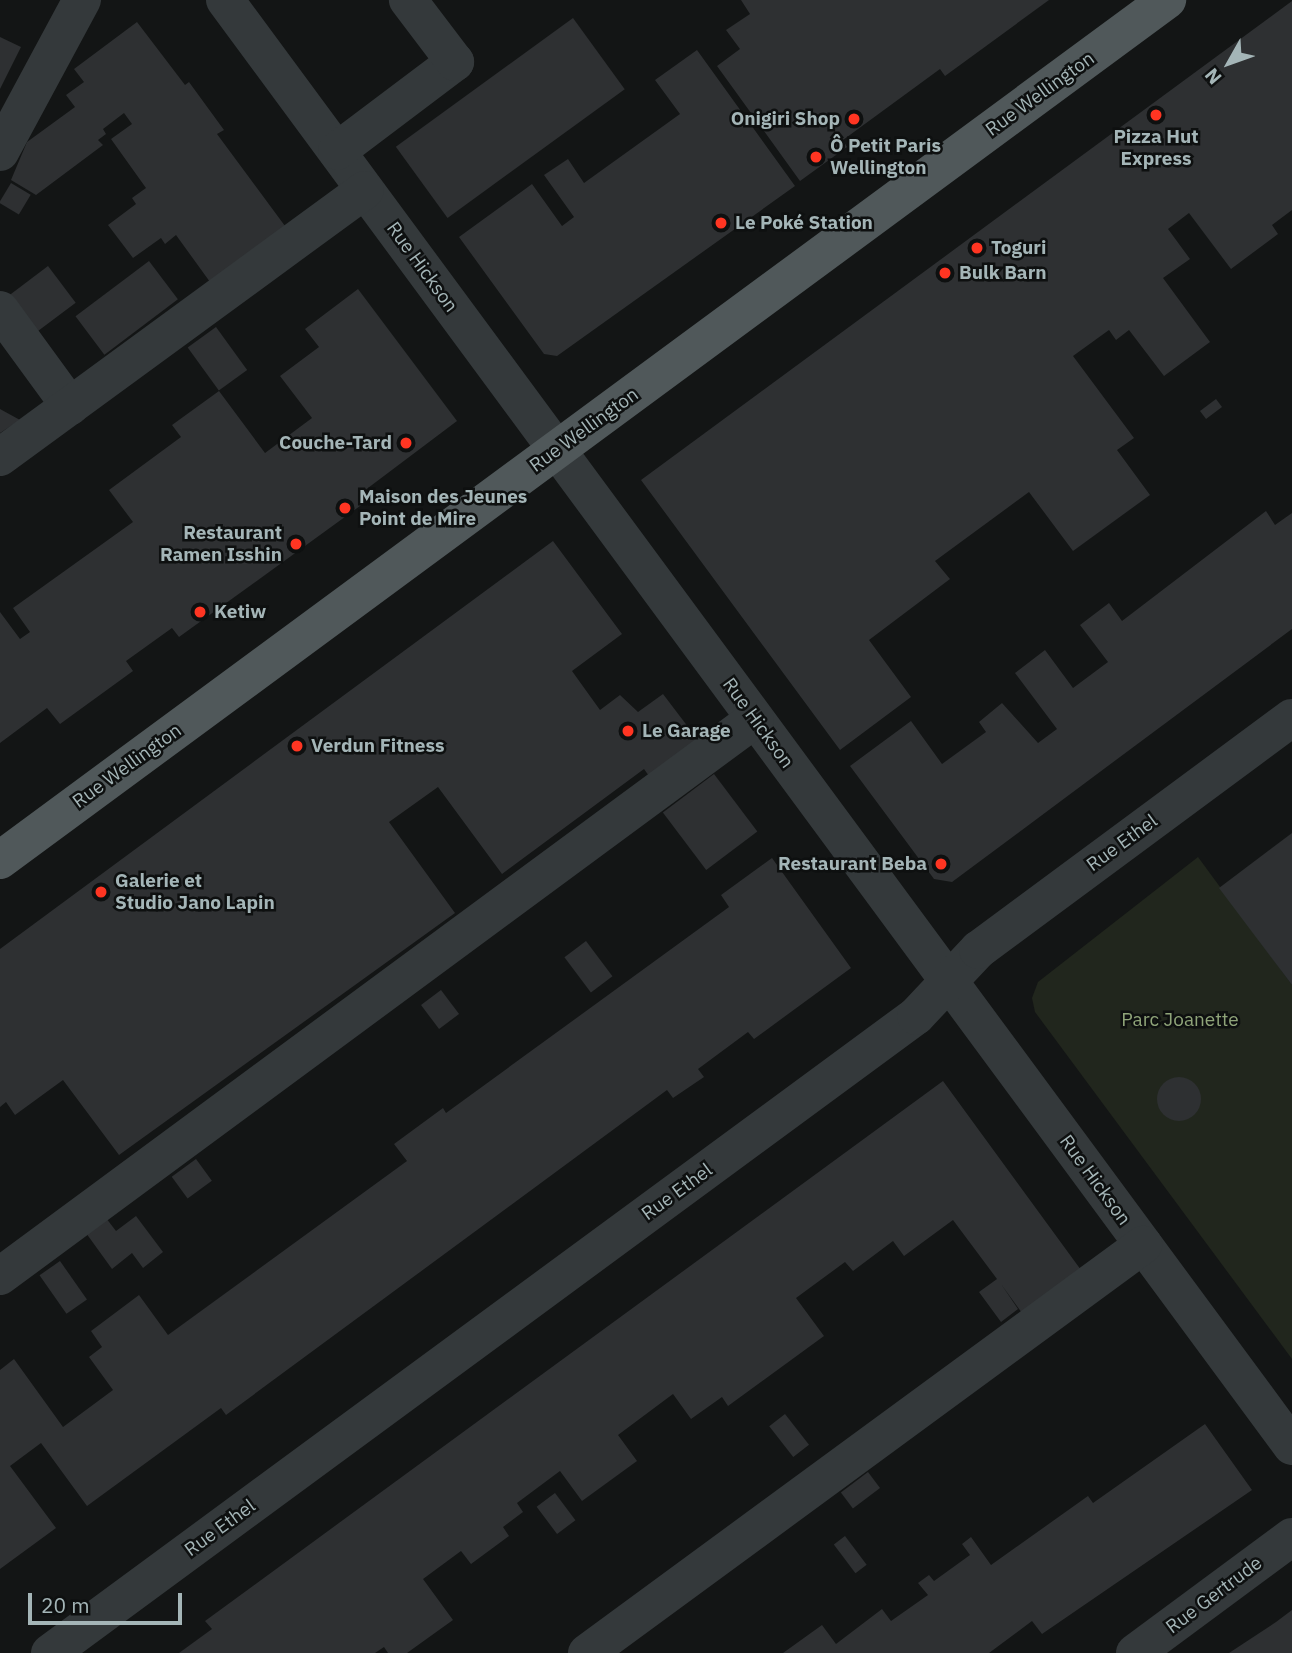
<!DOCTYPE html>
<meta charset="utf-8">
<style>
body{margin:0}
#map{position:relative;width:1292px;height:1653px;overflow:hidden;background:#131515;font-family:"IBM Plex Sans",sans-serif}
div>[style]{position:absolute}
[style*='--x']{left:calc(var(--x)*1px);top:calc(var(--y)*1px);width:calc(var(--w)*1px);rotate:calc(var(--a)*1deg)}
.green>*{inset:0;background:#21261d}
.building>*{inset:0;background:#2e3032;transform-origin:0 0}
.round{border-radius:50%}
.minor>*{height:38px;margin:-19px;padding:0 19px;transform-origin:19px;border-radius:19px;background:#34393b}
.major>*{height:38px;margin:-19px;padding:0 19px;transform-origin:19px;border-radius:19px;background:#50585a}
.dots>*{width:19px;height:19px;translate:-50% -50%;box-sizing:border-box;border:4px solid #0e1010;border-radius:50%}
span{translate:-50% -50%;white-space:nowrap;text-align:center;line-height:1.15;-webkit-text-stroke:5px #0e1010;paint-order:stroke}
.street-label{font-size:19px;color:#a4b5b7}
.poi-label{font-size:19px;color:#a4b5b7;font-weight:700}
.right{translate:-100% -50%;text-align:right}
.left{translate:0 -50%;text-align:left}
.park-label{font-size:19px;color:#8fa479}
.north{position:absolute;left:1194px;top:28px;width:70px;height:70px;-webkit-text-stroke:5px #0e1010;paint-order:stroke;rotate:230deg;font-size:19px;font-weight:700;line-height:28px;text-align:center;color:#a4b5b7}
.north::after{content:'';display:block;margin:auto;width:24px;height:32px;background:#a4b5b7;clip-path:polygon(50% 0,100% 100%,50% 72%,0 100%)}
.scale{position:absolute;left:28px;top:1593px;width:154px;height:32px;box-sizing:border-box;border:4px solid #a4b5b7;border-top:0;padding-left:9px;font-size:21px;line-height:24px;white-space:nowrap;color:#a4b5b7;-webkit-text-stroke:5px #0e1010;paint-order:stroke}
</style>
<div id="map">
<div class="green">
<i style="clip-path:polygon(1198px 857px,1292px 985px,1292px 1359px,1035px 1012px,1032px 998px,1038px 982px)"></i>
</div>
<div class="building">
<i style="clip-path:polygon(741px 0,1049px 0,945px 76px,940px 69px,843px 140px,847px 147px,800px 181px,717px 66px,740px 49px,726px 30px,750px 14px)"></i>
<i style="clip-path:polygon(1292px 1px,1292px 210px,1272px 225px,1278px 234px,1231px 269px,1189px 213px,1168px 229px,1190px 259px,1163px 278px,1210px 342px,1164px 376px,1129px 330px,1116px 340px,1109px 330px,1073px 356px,1134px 438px,1117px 450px,1150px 495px,1073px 551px,1029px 492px,935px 561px,950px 579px,869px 640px,911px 697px,840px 750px,641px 480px)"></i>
<i style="left:573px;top:18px;width:88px;height:219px;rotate:54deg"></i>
<i style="clip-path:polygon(137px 22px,185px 85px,189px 82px,224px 130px,217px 134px,285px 226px,210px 282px,176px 235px,165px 244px,161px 238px,133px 258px,108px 225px,136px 204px,132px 198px,146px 188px,111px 139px,132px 124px,124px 113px,103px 129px,106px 134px,98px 140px,103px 145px,36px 195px,11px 180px,27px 142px,75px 107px,66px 95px,84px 82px,74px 69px)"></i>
<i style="clip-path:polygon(0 37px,21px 47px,0 89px)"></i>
<i style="clip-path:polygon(697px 50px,795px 186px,557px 356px,544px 354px,459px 237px,532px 184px,562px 226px,574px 217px,544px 175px,568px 159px,584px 183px,680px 114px,655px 80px)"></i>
<i style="left:11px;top:183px;width:23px;height:23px;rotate:31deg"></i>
<i style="left:149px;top:261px;width:48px;height:92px;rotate:53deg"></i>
<i style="left:48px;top:266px;width:46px;height:48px;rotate:53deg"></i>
<i style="clip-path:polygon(358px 289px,457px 421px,364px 491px,371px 498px,276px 567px,179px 637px,172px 628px,126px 661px,133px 671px,60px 724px,47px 708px,0 743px,0 612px,20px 639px,30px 632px,13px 608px,133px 522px,109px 490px,181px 437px,172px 425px,219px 391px,265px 453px,312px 418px,280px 376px,319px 347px,305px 329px)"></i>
<i style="left:216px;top:327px;width:53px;height:35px;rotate:54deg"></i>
<i style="left:1216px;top:399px;width:10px;height:20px;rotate:53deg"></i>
<i style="clip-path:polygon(0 409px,20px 420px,0 433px)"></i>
<i style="clip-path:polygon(1266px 511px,1275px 525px,1292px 513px,1292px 629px,952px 882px,934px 879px,850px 766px,911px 721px,942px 764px,986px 732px,979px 722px,1002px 703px,1038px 743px,1057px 729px,1015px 673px,1045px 650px,1073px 688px,1108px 662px,1080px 625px,1109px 603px,1122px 621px)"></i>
<i style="clip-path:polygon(553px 541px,622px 634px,572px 671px,600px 710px,620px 695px,638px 712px,663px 694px,698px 740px,649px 776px,644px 769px,502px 874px,438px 787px,389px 822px,455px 913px,119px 1155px,63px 1080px,15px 1115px,6px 1102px,0 1107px,0 949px)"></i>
<i style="left:714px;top:774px;width:72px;height:64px;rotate:53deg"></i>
<i style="clip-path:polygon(1292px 833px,1292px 985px,1219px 888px)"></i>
<i style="clip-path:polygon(772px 858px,851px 968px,754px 1039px,748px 1032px,698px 1069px,704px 1077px,673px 1098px,667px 1090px,226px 1415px,221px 1408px,87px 1506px,41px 1443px,10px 1466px,56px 1528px,0 1569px,0 1370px,14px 1359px,63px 1427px,113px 1390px,89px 1357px,102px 1347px,91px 1331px,139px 1295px,168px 1335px,407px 1161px,394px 1144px,443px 1108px,446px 1113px,729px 907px,721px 895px)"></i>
<i style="left:586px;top:941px;width:44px;height:27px;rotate:53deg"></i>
<i style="left:441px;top:990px;width:30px;height:25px;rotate:53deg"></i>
<i class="round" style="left:1157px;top:1077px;width:44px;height:44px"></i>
<i style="clip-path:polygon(943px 1081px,1081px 1270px,1022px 1313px,1001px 1284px,1018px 1309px,1001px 1322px,979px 1292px,997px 1279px,953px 1220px,904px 1256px,893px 1241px,853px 1271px,845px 1262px,796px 1298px,824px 1336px,728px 1406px,722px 1397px,691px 1419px,673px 1394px,618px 1435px,637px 1461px,582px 1501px,560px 1471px,517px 1503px,523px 1512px,503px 1527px,509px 1536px,471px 1564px,461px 1551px,423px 1579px,453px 1620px,407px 1653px,388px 1653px,384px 1647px,375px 1653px,179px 1653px,212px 1629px,205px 1621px)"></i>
<i style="left:196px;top:1159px;width:27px;height:30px;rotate:54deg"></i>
<i style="clip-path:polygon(136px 1216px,163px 1252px,143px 1268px,132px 1253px,112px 1269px,86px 1233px,106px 1218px,116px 1231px)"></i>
<i style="left:60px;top:1261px;width:47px;height:25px;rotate:55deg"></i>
<i style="left:785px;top:1414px;width:39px;height:20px;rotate:52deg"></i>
<i style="clip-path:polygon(1205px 1424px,1252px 1490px,1042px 1634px,1032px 1621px,989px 1653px,783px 1653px,822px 1625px,836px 1644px,882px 1609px,891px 1621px,928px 1595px,918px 1583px,929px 1575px,934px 1581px,970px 1555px,962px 1544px,971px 1537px,991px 1565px,1088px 1496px,1093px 1503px)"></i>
<i style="left:868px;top:1472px;width:20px;height:34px;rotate:53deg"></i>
<i style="left:555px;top:1493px;width:34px;height:23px;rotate:53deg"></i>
<i style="left:845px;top:1536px;width:36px;height:14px;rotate:53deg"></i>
<i style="clip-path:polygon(1292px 1610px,1292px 1653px,1229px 1653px,1276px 1622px)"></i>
</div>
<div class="minor">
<i style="--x:225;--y:0;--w:1797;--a:53.58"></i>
<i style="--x:337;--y:151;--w:148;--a:-37"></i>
<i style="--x:455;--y:62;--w:78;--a:-127.2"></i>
<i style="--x:0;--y:152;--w:173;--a:-61.7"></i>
<i style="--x:0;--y:310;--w:119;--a:53.9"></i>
<i style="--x:0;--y:457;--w:452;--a:-36.2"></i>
<i style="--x:0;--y:1276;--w:938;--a:-36.42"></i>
<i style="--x:50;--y:1653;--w:1075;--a:-36.34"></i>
<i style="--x:916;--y:1016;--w:91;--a:-46.8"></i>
<i style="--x:978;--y:950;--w:390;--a:-36.5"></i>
<i style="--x:587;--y:1653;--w:690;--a:-36.27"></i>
<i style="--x:1135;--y:1653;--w:195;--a:-36.5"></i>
</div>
<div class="major">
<i style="--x:0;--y:860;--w:1450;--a:-36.39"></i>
</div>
<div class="dots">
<i style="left:1156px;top:115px;background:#ff3522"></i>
<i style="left:854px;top:119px;background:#ff3522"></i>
<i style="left:816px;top:157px;background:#ff3522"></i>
<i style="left:721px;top:223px;background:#ff3522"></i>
<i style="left:977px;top:248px;background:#ff3522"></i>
<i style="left:945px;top:273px;background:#ff3522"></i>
<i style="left:406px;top:443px;background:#ff3522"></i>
<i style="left:345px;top:508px;background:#ff3522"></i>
<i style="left:296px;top:544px;background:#ff3522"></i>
<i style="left:200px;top:612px;background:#ff3522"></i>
<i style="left:628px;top:731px;background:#ff3522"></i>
<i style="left:297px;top:746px;background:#ff3522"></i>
<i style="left:941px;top:864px;background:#ff3522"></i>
<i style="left:101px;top:892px;background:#ff3522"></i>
</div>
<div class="street-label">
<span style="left:1040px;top:94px;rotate:-36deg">Rue Wellington</span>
<span style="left:422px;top:267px;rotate:54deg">Rue Hickson</span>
<span style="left:584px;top:430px;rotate:-36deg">Rue Wellington</span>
<span style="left:758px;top:723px;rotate:54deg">Rue Hickson</span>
<span style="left:127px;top:766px;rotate:-36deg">Rue Wellington</span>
<span style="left:1122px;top:843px;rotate:-36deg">Rue Ethel</span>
<span style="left:1095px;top:1180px;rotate:54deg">Rue Hickson</span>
<span style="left:677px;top:1192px;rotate:-36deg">Rue Ethel</span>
<span style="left:220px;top:1528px;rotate:-36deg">Rue Ethel</span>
<span style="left:1214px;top:1595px;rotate:-37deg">Rue Gertrude</span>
</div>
<div class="poi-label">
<span class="right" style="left:840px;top:119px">Onigiri Shop</span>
<span style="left:1156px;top:148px">Pizza Hut<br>Express</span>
<span class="left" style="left:830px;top:157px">Ô Petit Paris<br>Wellington</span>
<span class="left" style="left:735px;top:223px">Le Poké Station</span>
<span class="left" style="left:991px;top:248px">Toguri</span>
<span class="left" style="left:959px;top:273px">Bulk Barn</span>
<span class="right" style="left:392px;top:443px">Couche-Tard</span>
<span class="left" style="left:359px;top:508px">Maison des Jeunes<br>Point de Mire</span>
<span class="right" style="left:282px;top:544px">Restaurant<br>Ramen Isshin</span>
<span class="left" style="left:214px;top:612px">Ketiw</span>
<span class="left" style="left:642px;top:731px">Le Garage</span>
<span class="left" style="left:311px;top:746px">Verdun Fitness</span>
<span class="right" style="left:927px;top:864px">Restaurant Beba</span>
<span class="left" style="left:115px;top:892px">Galerie et<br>Studio Jano Lapin</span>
</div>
<div class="park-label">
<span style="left:1180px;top:1020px">Parc Joanette</span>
</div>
<div class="north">N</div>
<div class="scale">20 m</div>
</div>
